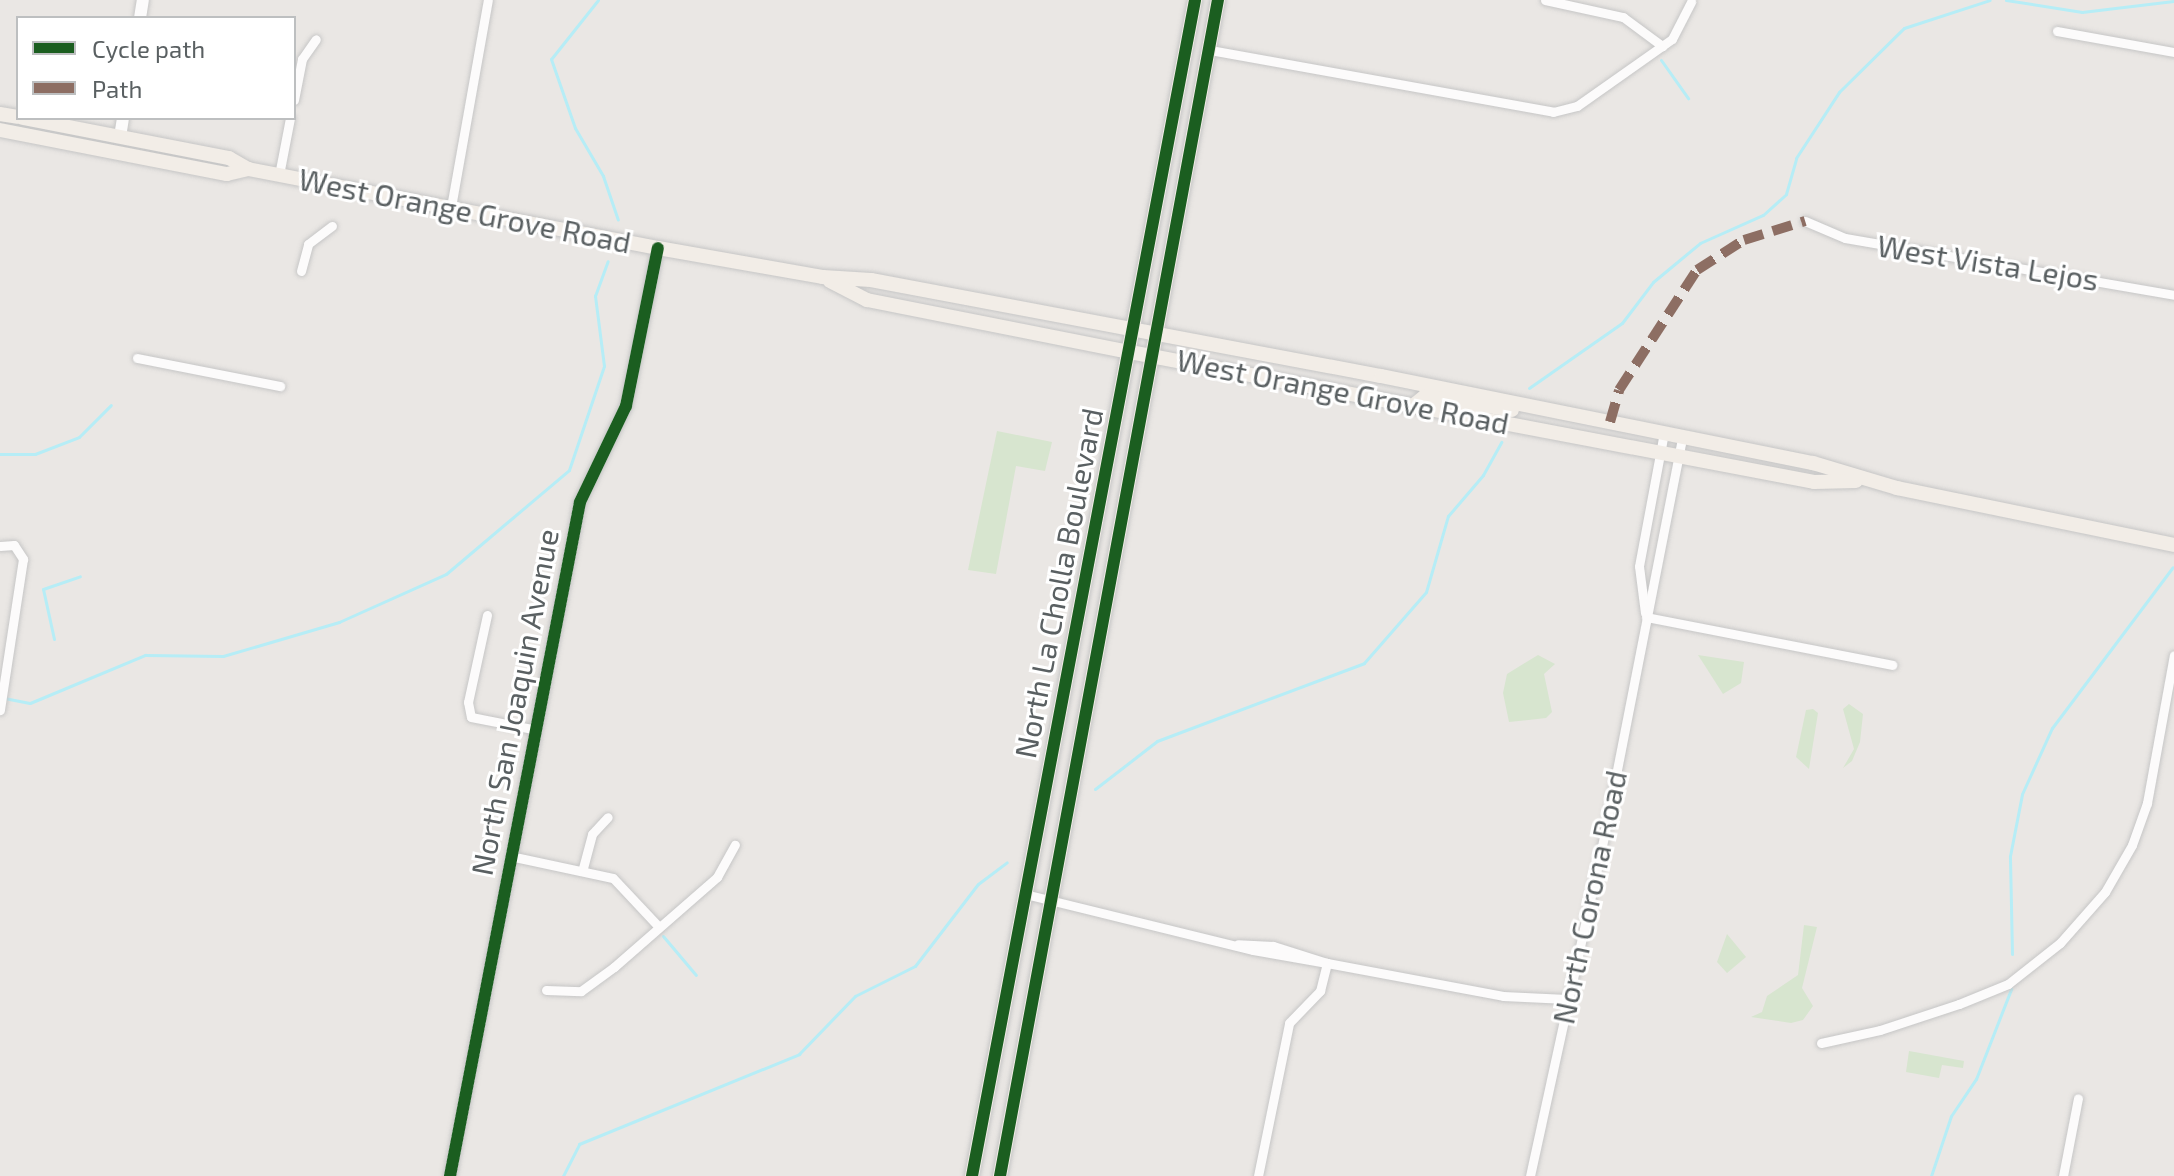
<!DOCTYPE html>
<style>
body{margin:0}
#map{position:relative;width:2174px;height:1176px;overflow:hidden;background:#eae7e4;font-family:"Exo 2",sans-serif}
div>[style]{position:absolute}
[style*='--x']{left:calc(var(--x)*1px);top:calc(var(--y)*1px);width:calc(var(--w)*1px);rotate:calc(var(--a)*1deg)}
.green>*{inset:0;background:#d7e5cf}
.stream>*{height:3px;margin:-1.5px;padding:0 1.5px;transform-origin:1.5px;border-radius:1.5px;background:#b6edf6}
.roads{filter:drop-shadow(0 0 2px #c6c6c6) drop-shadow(0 0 2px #c6c6c6)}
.street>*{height:9px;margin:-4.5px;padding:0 4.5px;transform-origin:4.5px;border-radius:4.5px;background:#fcfbfb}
.secondary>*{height:12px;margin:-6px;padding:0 6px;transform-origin:6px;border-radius:6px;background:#fcfbfb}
.primary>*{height:14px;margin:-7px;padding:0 7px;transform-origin:7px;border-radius:7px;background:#f2ede7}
.quiet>*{height:10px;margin-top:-5px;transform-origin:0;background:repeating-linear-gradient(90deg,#8d6e63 0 20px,transparent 0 30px)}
.cycleway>*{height:12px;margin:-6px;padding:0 6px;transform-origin:6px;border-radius:6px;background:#1b5e20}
span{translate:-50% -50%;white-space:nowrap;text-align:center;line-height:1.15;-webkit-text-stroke:6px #fff;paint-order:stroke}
.street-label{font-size:30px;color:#5a6062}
.legend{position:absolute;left:16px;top:16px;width:280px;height:104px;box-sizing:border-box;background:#fff;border:2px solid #bdbfc0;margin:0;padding:10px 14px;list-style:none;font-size:24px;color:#5a6062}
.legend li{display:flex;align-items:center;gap:16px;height:40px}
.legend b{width:40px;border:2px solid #bdbfc0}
</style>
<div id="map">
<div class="green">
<i style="clip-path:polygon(997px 431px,1052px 442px,1045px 471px,1016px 466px,996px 574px,968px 570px)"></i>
<i style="clip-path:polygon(1538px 655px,1555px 664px,1544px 674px,1552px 712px,1546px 718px,1509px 722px,1503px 693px,1507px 674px)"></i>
<i style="clip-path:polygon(1698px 655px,1744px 662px,1741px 683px,1723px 694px)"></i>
<i style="clip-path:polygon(1849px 704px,1863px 714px,1860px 742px,1852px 761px,1843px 768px,1854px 749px,1843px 709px)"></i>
<i style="clip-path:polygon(1813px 709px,1818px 713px,1809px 769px,1796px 757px,1806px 710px)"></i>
<i style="clip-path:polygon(1804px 925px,1817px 927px,1802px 988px,1813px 1006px,1803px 1020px,1791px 1023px,1751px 1017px,1762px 1012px,1767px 996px,1798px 975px)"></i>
<i style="clip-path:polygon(1727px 934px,1746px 957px,1727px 973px,1717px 962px)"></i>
<i style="clip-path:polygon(1909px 1051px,1964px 1061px,1963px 1068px,1942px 1065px,1939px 1078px,1906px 1072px)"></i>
</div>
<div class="stream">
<i style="--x:598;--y:0;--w:75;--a:128.5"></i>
<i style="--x:551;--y:59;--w:73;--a:70.8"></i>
<i style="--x:575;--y:128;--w:56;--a:59.7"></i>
<i style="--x:603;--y:176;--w:46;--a:71.2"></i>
<i style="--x:2006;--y:0;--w:77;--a:9"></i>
<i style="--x:2082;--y:12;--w:93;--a:-6.8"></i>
<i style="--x:1661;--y:60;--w:47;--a:54.6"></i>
<i style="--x:1529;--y:388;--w:113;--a:-35"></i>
<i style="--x:1622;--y:323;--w:51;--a:-52.9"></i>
<i style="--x:1653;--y:282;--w:61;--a:-39.7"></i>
<i style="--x:1700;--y:243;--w:69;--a:-24"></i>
<i style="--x:1763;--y:215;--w:31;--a:-42"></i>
<i style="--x:1786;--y:194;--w:37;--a:-74"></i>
<i style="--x:1796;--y:158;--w:79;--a:-56.9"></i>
<i style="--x:1839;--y:92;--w:91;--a:-44.6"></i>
<i style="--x:1904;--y:28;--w:90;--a:-18"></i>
<i style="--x:0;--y:454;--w:35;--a:0"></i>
<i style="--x:35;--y:454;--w:47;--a:-21.1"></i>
<i style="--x:79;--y:437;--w:45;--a:-45"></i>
<i style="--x:54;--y:639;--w:51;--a:-102.4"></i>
<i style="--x:43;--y:589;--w:39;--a:-19"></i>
<i style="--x:4;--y:698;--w:26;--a:11"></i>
<i style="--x:30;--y:703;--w:125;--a:-22.7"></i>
<i style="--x:145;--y:655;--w:78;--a:0.7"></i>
<i style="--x:223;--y:656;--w:121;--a:-16.3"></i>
<i style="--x:339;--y:622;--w:117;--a:-24.2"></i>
<i style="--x:446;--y:574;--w:161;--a:-40.2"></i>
<i style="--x:569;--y:470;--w:110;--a:-71.4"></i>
<i style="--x:604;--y:366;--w:71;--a:-97.3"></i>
<i style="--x:595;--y:296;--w:37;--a:-70"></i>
<i style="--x:1095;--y:789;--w:78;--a:-37.7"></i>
<i style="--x:1157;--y:741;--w:221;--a:-20.6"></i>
<i style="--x:1364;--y:663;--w:94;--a:-48.9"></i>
<i style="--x:1426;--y:592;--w:79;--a:-73.9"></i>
<i style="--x:1448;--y:516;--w:54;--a:-49.5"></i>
<i style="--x:1483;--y:475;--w:38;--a:-61"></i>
<i style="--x:663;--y:936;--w:51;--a:49.8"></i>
<i style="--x:2012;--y:954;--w:98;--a:-91.2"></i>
<i style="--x:2010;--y:856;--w:63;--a:-79"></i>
<i style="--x:2022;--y:794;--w:72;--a:-65.6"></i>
<i style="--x:2052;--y:728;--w:201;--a:-53.1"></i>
<i style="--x:563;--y:1176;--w:36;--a:-63"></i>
<i style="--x:579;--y:1144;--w:238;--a:-22.2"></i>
<i style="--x:799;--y:1054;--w:81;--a:-46"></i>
<i style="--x:855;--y:996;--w:67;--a:-26.6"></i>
<i style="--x:915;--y:966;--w:103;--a:-52.5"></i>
<i style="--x:978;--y:884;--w:36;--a:-37"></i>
<i style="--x:1931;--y:1176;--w:63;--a:-71.6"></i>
<i style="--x:1951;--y:1116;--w:45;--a:-56"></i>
<i style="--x:1976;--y:1079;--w:97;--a:-68.7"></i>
</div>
<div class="roads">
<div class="street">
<i style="--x:1545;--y:0;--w:80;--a:12.3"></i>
<i style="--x:1623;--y:17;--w:49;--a:36.6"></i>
<i style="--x:2057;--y:31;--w:119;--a:10.2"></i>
<i style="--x:1210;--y:50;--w:349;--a:10.2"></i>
<i style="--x:1553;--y:112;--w:25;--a:-14"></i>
<i style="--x:1577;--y:106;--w:116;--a:-35.2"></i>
<i style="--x:1672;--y:39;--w:42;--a:-62.8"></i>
<i style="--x:294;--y:100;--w:42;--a:-79"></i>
<i style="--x:302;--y:59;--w:24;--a:-55"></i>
<i style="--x:279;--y:175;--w:58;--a:-79.1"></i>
<i style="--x:451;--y:207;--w:210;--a:-79.9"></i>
<i style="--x:1805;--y:221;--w:43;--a:23"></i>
<i style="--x:1845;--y:238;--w:334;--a:9.8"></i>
<i style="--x:301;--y:271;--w:28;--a:-75"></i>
<i style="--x:308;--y:244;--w:30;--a:-37"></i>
<i style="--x:137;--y:358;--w:146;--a:11.1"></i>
<i style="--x:0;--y:546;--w:14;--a:-4"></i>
<i style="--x:14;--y:545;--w:17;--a:57"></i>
<i style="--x:23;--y:559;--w:153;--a:98.7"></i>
<i style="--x:1645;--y:613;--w:47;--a:-97.3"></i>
<i style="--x:1639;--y:566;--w:135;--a:-79.4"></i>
<i style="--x:487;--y:615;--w:89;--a:102.3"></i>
<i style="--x:468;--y:702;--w:15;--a:79"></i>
<i style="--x:471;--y:717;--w:67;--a:11.1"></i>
<i style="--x:1646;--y:617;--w:251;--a:11"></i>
<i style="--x:510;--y:856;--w:105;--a:12.1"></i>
<i style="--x:613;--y:878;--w:66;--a:46.8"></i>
<i style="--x:583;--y:868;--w:35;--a:-75"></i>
<i style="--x:592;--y:834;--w:23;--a:-47"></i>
<i style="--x:1025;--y:894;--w:235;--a:13.8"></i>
<i style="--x:1253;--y:950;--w:75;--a:10"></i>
<i style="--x:1327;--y:963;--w:57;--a:-162.5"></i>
<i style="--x:1273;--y:946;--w:35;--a:-177"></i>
<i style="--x:546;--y:990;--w:35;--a:2"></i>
<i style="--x:581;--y:991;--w:41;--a:-36"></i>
<i style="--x:614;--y:967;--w:137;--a:-41.1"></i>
<i style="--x:717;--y:877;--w:37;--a:-61"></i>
<i style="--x:1821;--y:1043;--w:60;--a:-12.4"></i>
<i style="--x:1880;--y:1030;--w:83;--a:-18.2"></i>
<i style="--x:1959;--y:1004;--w:53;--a:-22.2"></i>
<i style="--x:2008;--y:984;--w:66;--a:-38.3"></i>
<i style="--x:2060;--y:943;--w:68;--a:-48.6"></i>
<i style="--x:2105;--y:892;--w:54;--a:-60.1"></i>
<i style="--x:2132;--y:845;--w:45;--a:-70.3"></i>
<i style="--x:2147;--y:803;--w:150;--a:-79.7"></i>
<i style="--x:1258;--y:1176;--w:156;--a:-78.5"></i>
<i style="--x:1289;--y:1023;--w:45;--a:-45.9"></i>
<i style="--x:1320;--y:991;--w:29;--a:-76"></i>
<i style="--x:1327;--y:963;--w:179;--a:10.6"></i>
<i style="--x:1503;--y:996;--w:64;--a:2.7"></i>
<i style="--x:1530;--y:1176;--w:353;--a:-77.7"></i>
<i style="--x:1605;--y:831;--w:401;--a:-78.9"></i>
<i style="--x:2063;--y:1176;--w:79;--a:-79.1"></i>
</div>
<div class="secondary">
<i style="--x:140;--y:18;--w:18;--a:-81"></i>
<i style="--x:120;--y:137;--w:19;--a:-81"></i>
<i style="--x:450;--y:1176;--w:686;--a:-79.08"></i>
<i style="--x:580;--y:502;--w:106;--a:-64.4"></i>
<i style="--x:626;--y:406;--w:161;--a:-78.6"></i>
</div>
<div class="primary">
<i style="--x:0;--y:114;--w:18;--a:9"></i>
<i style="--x:23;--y:118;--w:210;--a:11"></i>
<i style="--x:229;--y:158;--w:22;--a:30"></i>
<i style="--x:248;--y:169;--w:418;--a:10.9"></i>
<i style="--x:658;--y:248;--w:168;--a:10"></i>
<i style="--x:823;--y:277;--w:48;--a:3.6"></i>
<i style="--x:871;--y:280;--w:519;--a:10.66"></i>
<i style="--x:1381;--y:376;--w:441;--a:11.4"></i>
<i style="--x:1813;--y:463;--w:88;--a:16.6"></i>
<i style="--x:1897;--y:488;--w:283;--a:11.6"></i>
<i style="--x:0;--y:130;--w:231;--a:11"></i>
<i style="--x:227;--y:174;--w:22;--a:-13"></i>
<i style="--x:830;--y:281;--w:42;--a:27.2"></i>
<i style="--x:867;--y:300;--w:268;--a:11.2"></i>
<i style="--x:1130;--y:352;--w:696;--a:10.76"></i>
<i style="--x:1814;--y:482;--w:42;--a:-1.4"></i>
<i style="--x:1414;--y:405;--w:14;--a:-39"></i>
<i style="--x:1425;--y:396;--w:88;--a:9.1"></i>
<i style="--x:972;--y:1176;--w:1197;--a:-79.26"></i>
<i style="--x:1000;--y:1176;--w:1196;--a:-79.5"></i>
</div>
</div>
<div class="quiet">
<i style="--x:1610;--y:422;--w:33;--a:-74"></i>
<i style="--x:1619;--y:390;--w:143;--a:-57"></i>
<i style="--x:1697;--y:270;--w:56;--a:-32.6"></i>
<i style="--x:1744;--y:240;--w:64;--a:-17.3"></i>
</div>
<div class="cycleway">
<i style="--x:450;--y:1176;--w:686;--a:-79.08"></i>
<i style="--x:580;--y:502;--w:106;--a:-64.4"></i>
<i style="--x:626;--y:406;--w:161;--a:-78.6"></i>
<i style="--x:972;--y:1176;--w:1197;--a:-79.26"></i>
<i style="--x:1000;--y:1176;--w:1196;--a:-79.5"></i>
</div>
<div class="street-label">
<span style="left:465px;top:210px;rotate:11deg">West Orange Grove Road</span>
<span style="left:1988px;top:262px;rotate:9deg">West Vista Lejos</span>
<span style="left:1343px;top:391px;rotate:11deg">West Orange Grove Road</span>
<span style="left:1058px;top:583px;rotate:-79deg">North La Cholla Boulevard</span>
<span style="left:514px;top:702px;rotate:-79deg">North San Joaquin Avenue</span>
<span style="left:1589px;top:897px;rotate:-78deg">North Corona Road</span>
</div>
<ul class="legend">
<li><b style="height:10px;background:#1b5e20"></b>Cycle path</li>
<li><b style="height:10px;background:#8d6e63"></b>Path</li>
</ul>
</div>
